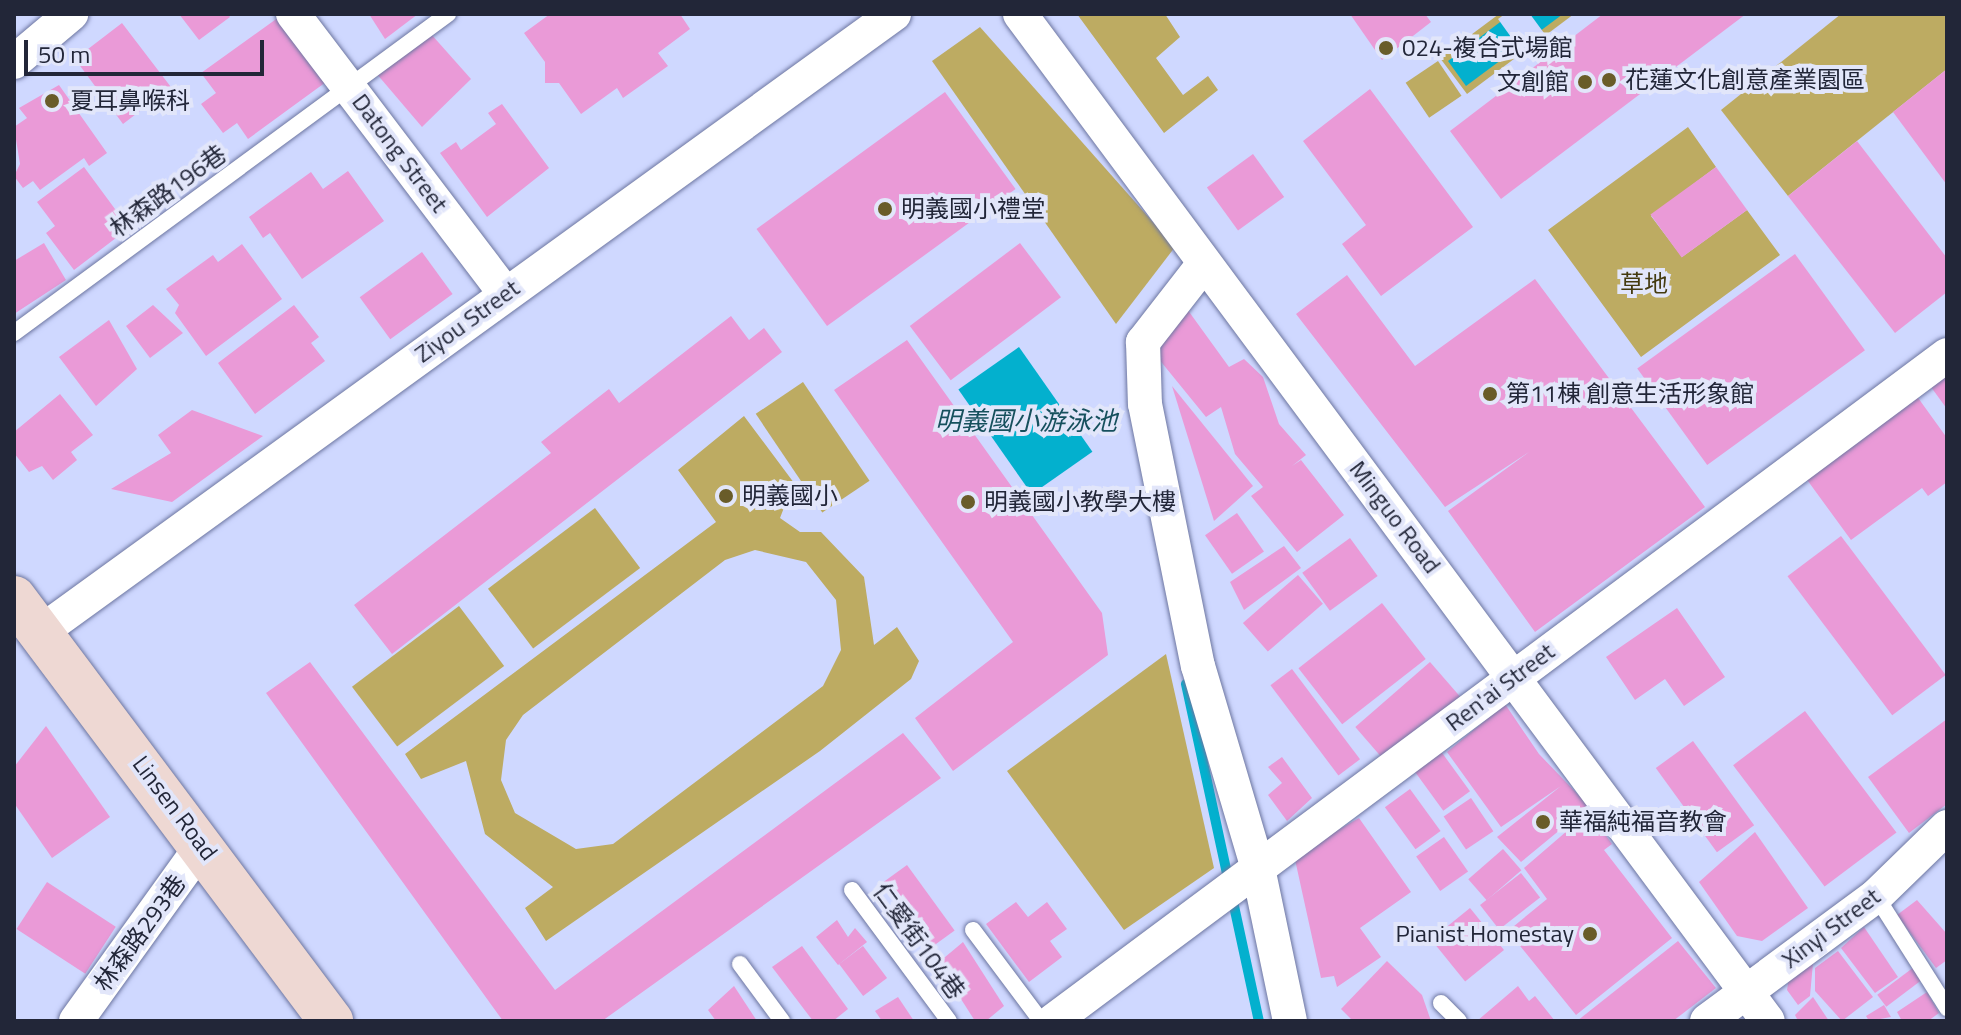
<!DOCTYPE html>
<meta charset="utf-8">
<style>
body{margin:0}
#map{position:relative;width:1961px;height:1035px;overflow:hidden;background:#cfd8ff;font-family:"Titillium Web","Noto Sans TC",sans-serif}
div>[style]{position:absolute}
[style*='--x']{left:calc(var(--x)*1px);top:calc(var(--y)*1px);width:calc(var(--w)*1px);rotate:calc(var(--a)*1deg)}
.green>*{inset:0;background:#bdab62;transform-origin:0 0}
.water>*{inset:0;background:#03b0ce;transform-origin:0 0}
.pier>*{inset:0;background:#cfd8ff}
.stream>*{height:10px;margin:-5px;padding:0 5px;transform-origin:5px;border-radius:5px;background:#03b0ce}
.building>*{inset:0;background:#ea9ad7;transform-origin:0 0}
.roads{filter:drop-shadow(0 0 2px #6d76a1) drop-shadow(0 0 2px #6d76a1)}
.lane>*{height:16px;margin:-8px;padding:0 8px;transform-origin:8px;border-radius:8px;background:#fff}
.street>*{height:34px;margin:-17px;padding:0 17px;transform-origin:17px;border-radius:17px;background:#fff}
.secondary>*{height:44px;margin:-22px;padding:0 22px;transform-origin:22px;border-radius:22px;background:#eed8d3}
.dots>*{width:22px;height:22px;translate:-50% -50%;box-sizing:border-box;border:4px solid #e2e6fa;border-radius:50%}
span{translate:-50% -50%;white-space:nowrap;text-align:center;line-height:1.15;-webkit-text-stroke:8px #e2e6fa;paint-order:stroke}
.poi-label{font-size:24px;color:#222638}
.left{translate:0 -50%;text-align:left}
.right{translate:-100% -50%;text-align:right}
.street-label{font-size:24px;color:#222638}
.park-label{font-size:24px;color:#443a0f}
.water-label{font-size:26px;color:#16505d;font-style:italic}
.frame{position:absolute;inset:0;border:16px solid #222638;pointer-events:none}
.scale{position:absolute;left:24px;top:40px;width:240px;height:36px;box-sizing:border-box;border:4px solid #222638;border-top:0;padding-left:10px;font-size:24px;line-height:28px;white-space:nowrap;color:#222638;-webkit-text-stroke:6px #e2e6fa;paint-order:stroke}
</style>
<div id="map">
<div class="green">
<i style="clip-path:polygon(1077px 14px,1165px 14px,1180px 37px,1156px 58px,1183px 95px,1208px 76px,1218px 90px,1164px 133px)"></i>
<i style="clip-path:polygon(1499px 14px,1574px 14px,1467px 94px,1440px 58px)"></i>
<i style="clip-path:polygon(1841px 14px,1947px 14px,1947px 69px,1788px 196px,1721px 110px)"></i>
<i style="clip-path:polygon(980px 27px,1175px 247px,1116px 324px,932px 61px)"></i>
<i style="left:1438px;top:61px;width:42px;height:39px;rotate:56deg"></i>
<i style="clip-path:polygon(1688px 127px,1716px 167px,1651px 216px,1682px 257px,1747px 210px,1780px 255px,1641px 357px,1548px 230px)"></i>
<i style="left:803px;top:382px;width:119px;height:57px;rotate:56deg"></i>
<i style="clip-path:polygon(evenodd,744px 416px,803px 495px,785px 505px,780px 518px,800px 532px,821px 532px,864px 577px,874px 645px,897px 627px,919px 661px,911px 679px,820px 751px,546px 941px,525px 908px,553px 887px,485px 834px,466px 761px,421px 779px,405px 754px,716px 522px,678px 470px,744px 416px,755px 550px,806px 562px,836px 600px,841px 650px,823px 686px,613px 844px,576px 849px,515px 813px,501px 780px,506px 740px,523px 715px,725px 560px,755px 550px)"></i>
<i style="left:595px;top:508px;width:75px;height:134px;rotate:53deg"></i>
<i style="left:459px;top:606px;width:75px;height:134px;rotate:53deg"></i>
<i style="clip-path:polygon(1166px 654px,1214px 868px,1124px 930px,1007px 771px)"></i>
</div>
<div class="water">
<i style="clip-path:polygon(1511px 14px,1563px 14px,1466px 86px,1448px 61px)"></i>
<i style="left:1019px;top:347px;width:128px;height:74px;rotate:55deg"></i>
</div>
<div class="pier">
<i style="clip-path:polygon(1505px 14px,1530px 14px,1544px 33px,1521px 51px,1498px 19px)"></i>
</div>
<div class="stream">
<i style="--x:1186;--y:684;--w:345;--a:77.8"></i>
</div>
<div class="building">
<i style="clip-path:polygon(179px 14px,228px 14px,230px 17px,199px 40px)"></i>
<i style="clip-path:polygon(369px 14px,418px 14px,385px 39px)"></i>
<i style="clip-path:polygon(550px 14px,680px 14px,690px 29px,658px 53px,668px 66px,623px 98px,617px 88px,581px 114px,559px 83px,545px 83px,545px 62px,524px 33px)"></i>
<i style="clip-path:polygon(1350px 14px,1425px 14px,1431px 22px,1382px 60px)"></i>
<i style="clip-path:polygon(1603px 14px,1746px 14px,1501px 199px,1450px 131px)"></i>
<i style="clip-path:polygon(279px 17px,326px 82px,248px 139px,237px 123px,223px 133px,201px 104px,216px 93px,201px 73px)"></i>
<i style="clip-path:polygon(122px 23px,177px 95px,159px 109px,153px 101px,123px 124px,75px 59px)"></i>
<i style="clip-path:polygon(431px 34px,471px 79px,422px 127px,376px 73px)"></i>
<i style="clip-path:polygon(1947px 69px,1947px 185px,1893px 112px)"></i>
<i style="clip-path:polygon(59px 85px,107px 153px,89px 166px,84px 158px,40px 190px,33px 181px,23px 188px,14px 176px,20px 164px,14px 127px,27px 118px,19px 108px)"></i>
<i style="clip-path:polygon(1370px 89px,1473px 227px,1381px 296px,1342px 244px,1366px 225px,1303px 141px)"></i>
<i style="left:945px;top:92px;width:120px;height:233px;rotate:54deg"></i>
<i style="clip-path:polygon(502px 104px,549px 168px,487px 217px,440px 153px,456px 142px,461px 150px,496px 124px,488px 113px)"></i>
<i style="clip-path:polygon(1857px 141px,1947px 258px,1947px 292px,1895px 333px,1788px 196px)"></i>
<i style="left:1253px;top:154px;width:53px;height:57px;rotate:54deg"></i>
<i style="clip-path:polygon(84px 167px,129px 228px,74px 270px,46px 233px,55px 226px,37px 202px)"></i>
<i style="left:1716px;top:167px;width:53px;height:81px;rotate:54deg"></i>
<i style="clip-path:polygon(348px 171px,384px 221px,302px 279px,270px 233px,263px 238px,249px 217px,311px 172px,323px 189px)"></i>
<i style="clip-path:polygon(44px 243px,66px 280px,14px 314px,14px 261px)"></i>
<i style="left:1020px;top:243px;width:68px;height:138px;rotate:53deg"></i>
<i style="clip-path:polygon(242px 244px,282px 299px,206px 356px,175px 313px,179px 305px,166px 289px,213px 255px,218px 262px)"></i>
<i style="left:422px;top:252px;width:52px;height:77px;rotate:54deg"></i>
<i style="left:1795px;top:254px;width:119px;height:195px;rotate:54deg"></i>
<i style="clip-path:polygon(1347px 275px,1415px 366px,1535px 279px,1705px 507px,1535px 632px,1448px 511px,1529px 452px,1445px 507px,1296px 314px)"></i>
<i style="clip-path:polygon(1182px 302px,1229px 367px,1244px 359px,1263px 377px,1279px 424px,1306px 455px,1292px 466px,1301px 460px,1344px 515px,1297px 552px,1251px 496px,1263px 487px,1235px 454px,1221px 407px,1206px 417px,1149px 347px)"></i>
<i style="clip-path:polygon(153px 305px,183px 333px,150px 358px,126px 326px)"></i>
<i style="clip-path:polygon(294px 305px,319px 337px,311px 343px,325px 361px,255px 414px,218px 363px)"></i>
<i style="clip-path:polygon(731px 316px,749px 340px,764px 328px,782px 352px,392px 654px,354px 605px,551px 453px,541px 442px,609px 389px,619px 403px)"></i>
<i style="clip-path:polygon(109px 320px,137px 369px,96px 406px,59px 357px)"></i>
<i style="clip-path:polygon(907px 340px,1102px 613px,1108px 655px,953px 771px,915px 718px,1013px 642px,834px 390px)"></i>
<i style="clip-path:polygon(1947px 376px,1947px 409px,1931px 387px)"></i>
<i style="clip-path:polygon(1172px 386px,1253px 486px,1214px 521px)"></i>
<i style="clip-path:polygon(60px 394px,93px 435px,71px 452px,77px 460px,53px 480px,42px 466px,29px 472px,14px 453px,14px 432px)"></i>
<i style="clip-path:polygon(1916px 395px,1947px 438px,1947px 482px,1928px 496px,1922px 488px,1851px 540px,1805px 477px)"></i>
<i style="clip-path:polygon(192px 410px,263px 436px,172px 502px,111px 489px,171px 453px,158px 435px)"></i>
<i style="left:1237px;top:513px;width:47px;height:39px;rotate:55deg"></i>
<i style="left:1841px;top:536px;width:174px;height:67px;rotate:53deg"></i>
<i style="left:1350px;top:538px;width:47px;height:59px;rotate:54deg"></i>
<i style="clip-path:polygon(1284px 546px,1301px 568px,1244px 610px,1230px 582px)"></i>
<i style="left:1298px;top:575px;width:38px;height:73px;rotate:49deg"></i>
<i style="left:1382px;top:603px;width:71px;height:106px;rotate:52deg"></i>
<i style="clip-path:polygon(1677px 608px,1725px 677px,1684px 706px,1665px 679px,1635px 700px,1606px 657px)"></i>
<i style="clip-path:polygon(310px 662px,555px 990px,903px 733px,941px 778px,602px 1021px,503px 1021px,266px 693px)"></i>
<i style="left:1430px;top:662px;width:48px;height:99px;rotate:49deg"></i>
<i style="left:1292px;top:669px;width:113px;height:27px;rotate:53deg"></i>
<i style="clip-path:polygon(1505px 704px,1539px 754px,1589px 806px,1521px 862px,1497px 837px,1561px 786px,1501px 827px,1447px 752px)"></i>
<i style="left:1805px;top:711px;width:152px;height:90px;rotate:53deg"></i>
<i style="clip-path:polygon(1947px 719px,1947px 804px,1909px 833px,1868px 777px)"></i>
<i style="clip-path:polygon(46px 726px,110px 817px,52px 858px,14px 803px,14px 767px)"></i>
<i style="left:1693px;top:741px;width:104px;height:46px;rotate:54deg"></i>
<i style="left:1440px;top:750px;width:51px;height:33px;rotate:54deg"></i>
<i style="clip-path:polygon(1282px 757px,1312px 798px,1287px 821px,1268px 795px,1282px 783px,1268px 767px)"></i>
<i style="left:1410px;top:789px;width:52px;height:31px;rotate:54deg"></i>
<i style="left:1471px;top:798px;width:40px;height:33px;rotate:56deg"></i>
<i style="clip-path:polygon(1589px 812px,1612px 844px,1604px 850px,1672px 938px,1576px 1015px,1508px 931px,1547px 899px,1524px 868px)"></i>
<i style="clip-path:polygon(1359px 818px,1411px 892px,1360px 928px,1381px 957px,1337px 987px,1334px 976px,1321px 978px,1294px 855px)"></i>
<i style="clip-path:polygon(1755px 832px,1808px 908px,1762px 941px,1737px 936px,1699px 882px)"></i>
<i style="left:1444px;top:837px;width:42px;height:34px;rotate:55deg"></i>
<i style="left:1503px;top:849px;width:28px;height:46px;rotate:49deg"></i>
<i style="left:907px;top:865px;width:81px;height:29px;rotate:54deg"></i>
<i style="left:1521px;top:873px;width:31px;height:52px;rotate:52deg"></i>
<i style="left:47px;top:882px;width:82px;height:56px;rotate:33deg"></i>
<i style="clip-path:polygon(1917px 900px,1947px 934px,1947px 960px,1936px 968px,1897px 915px)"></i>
<i style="clip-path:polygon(1016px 902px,1028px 917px,1047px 902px,1067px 929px,1050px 941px,1062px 957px,1029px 982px,986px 924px)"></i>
<i style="left:1470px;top:908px;width:54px;height:50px;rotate:51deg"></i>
<i style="clip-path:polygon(837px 920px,848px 937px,855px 928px,867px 942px,838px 965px,816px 937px)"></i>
<i style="clip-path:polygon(1864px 927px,1898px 977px,1875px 993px,1841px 948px)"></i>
<i style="clip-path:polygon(1678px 941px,1716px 988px,1673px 1021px,1577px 1021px)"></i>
<i style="clip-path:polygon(963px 942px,1004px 1006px,986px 1021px,975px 1021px,938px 963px)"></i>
<i style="clip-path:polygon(802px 946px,848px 1009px,833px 1021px,813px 1021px,772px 967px)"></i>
<i style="left:863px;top:946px;width:40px;height:30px;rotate:53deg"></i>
<i style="clip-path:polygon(1838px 951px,1873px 997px,1842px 1021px,1815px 991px,1815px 968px)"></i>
<i style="clip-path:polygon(1387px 961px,1422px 995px,1431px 1021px,1353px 1021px,1341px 1009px)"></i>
<i style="clip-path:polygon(1813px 963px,1810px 996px,1798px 1005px,1787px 990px,1790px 972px)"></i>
<i style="left:1914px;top:967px;width:15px;height:46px;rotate:53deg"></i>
<i style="clip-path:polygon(734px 986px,757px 1021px,716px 1021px,708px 1010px)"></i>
<i style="clip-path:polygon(1518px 986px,1529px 1001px,1535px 996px,1555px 1021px,1477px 1021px)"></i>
<i style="clip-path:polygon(1927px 992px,1939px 1013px,1928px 1021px,1902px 1021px,1897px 1012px)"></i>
<i style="clip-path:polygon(898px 997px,914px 1021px,882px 1021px,875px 1011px)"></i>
<i style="clip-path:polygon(1813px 997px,1829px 1021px,1798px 1021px,1795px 1015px)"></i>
<i style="clip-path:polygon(1884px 1005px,1891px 1017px,1869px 1021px,1866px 1016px)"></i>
</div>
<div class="roads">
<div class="lane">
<i style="--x:14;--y:333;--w:539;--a:-36.32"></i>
<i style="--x:852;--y:890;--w:163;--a:53.5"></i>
<i style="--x:1876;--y:896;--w:133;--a:57.6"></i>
<i style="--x:973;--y:930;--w:114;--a:53.2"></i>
<i style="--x:740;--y:964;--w:71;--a:53.6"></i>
<i style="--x:1441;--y:1003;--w:25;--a:45"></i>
</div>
<div class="street">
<i style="--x:293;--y:14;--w:350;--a:52.8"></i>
<i style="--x:1020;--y:14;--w:1254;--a:53.4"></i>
<i style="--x:14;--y:62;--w:75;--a:-40.1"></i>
<i style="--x:1203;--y:265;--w:98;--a:127.9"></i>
<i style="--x:1143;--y:342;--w:62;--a:88.2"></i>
<i style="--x:1145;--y:404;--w:267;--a:78.6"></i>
<i style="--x:1198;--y:666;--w:211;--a:73.5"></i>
<i style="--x:1258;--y:868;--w:156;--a:78.2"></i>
<i style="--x:42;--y:631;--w:1052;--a:-35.91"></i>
<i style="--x:76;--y:1021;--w:218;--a:-54.3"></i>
<i style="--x:1053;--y:1021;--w:1115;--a:-36.68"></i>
<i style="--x:1707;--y:1021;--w:210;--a:-36.5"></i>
<i style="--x:1876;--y:896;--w:99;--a:-44.2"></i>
</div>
<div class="secondary">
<i style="--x:14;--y:598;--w:529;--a:53.15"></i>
</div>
</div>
<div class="dots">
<i style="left:1386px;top:48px;background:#695c29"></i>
<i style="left:1609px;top:80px;background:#695c29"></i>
<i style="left:1585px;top:82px;background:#695c29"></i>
<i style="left:52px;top:101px;background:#695c29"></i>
<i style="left:885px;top:209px;background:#695c29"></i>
<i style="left:1490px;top:394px;background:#695c29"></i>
<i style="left:726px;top:496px;background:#695c29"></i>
<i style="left:968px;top:502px;background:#695c29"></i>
<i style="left:1543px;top:822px;background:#695c29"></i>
<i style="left:1590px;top:934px;background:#695c29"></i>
</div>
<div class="poi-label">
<span class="left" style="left:1402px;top:48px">024-複合式場館</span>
<span class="left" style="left:1625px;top:80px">花蓮文化創意產業園區</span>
<span class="right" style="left:1569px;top:82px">文創館</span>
<span class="left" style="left:70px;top:101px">夏耳鼻喉科</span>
<span class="left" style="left:901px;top:209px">明義國小禮堂</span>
<span class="left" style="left:1506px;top:394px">第11棟 創意生活形象館</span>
<span class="left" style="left:742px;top:496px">明義國小</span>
<span class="left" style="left:984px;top:502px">明義國小教學大樓</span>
<span class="left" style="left:1559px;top:822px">華福純福音教會</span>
<span class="right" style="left:1574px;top:934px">Pianist Homestay</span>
</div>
<div class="street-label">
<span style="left:400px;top:153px;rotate:53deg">Datong Street</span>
<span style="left:168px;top:191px;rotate:-36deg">林森路196巷</span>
<span style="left:467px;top:321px;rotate:-36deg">Ziyou Street</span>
<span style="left:1395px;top:517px;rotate:53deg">Minguo Road</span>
<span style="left:1500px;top:687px;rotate:-37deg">Ren'ai Street</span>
<span style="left:175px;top:808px;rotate:53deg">Linsen Road</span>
<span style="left:1831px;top:928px;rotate:-37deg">Xinyi Street</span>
<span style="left:140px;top:933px;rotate:-54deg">林森路293巷</span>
<span style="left:919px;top:941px;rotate:54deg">仁愛街104巷</span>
</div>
<div class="park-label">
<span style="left:1644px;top:284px">草地</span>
</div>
<div class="water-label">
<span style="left:1026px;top:421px">明義國小游泳池</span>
</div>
<div class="frame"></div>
<div class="scale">50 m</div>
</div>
